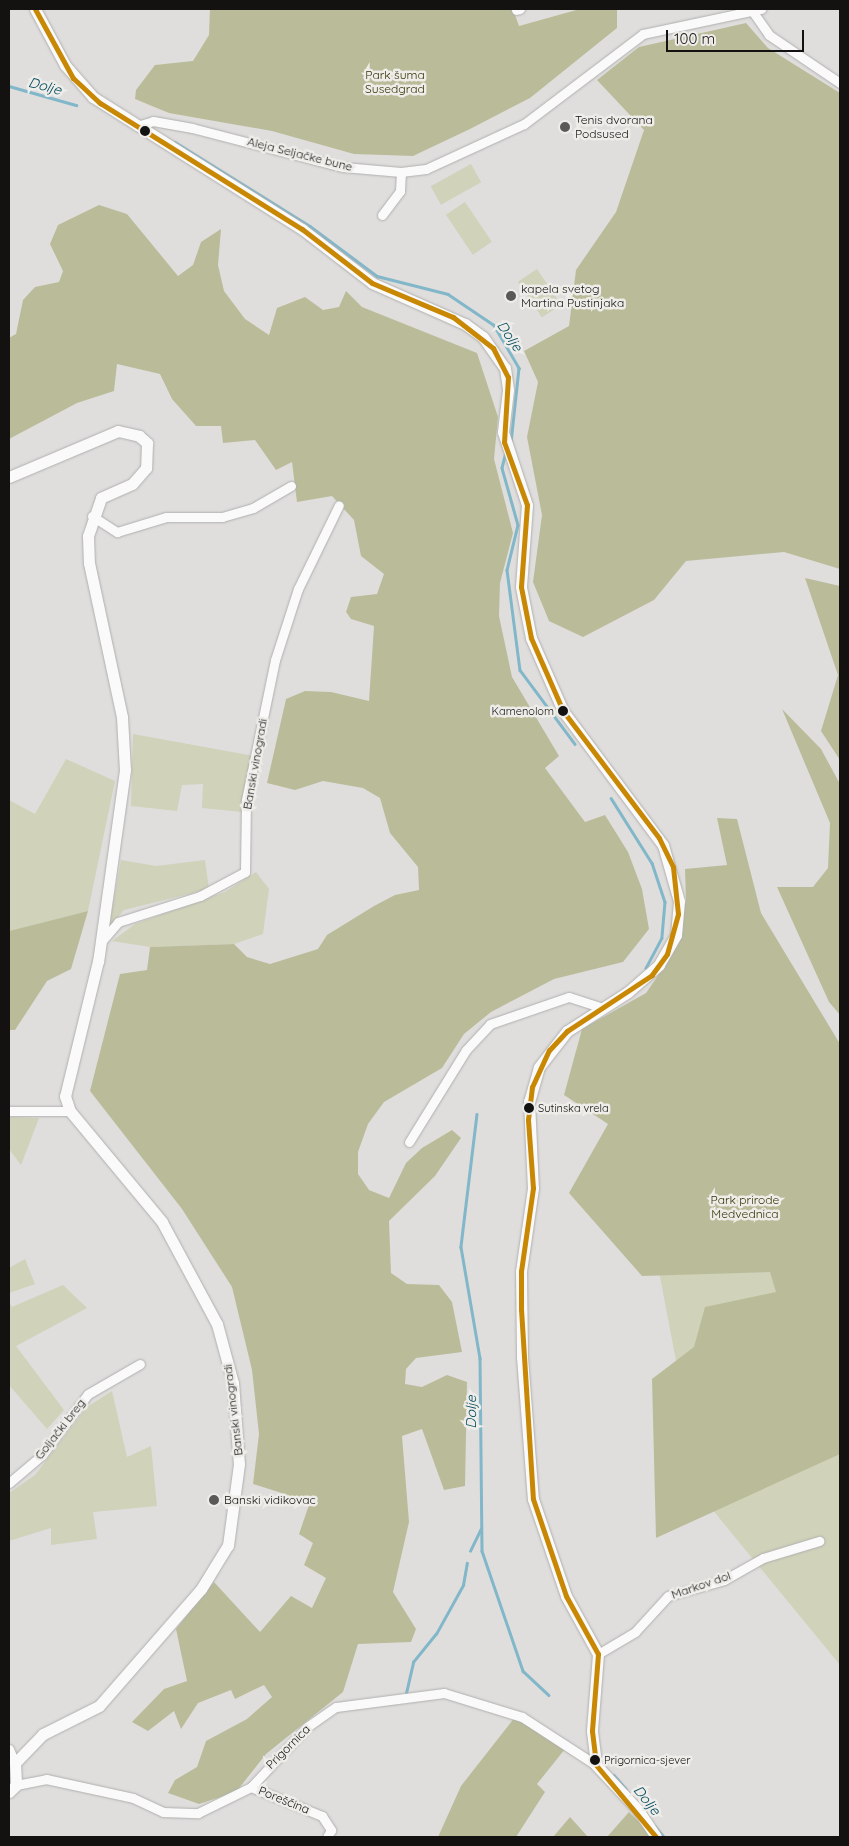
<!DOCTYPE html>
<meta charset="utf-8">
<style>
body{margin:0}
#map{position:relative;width:849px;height:1846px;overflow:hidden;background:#dfdedd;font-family:Quicksand,sans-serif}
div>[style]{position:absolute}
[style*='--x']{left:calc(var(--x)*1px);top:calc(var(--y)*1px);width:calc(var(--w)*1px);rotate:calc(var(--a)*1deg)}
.green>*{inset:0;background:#d0d2ba;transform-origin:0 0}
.forest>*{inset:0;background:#babc99}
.stream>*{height:2.5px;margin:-1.25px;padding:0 1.25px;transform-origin:1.25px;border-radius:1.25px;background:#81b7c9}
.roads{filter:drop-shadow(0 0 1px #b0afae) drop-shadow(0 0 1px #b0afae)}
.minor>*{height:9px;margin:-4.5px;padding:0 4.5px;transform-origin:4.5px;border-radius:4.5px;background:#fafafa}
.tertiary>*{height:11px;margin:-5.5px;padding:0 5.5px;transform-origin:5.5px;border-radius:5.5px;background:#fafafa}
.bus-1>*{height:5px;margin:-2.5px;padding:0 2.5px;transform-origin:2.5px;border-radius:2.5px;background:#c98803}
.dots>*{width:14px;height:14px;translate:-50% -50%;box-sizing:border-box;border:2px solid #eeede9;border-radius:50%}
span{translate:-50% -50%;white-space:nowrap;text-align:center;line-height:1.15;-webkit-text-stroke:5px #eeede9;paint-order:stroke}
.bus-label{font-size:11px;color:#131211}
.right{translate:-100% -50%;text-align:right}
.left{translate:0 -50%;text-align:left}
.park-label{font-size:12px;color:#313300}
.poi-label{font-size:12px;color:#131211}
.street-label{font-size:12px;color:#131211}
.water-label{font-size:14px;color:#024a5d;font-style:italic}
.frame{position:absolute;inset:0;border:10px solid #131211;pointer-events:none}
.scale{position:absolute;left:666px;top:30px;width:138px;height:22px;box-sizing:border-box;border:2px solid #131211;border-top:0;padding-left:6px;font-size:15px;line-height:18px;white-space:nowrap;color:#131211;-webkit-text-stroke:4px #eeede9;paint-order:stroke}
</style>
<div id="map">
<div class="green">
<i style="left:471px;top:164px;width:21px;height:46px;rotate:61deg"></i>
<i style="left:465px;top:202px;width:48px;height:23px;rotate:56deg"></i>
<i style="left:537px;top:269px;width:43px;height:23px;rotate:56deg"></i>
<i style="clip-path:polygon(133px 734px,254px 756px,243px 812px,202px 808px,203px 784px,182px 785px,177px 811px,131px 806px)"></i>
<i style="clip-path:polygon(66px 759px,115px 781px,88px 911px,9px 931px,9px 800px,35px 814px)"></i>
<i style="clip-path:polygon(121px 860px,156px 866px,205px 860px,209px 889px,124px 910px,109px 927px)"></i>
<i style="clip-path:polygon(256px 872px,269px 889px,263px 934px,234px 944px,150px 947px,112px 941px,135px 924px,225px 892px)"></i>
<i style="clip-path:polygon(9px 1117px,39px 1118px,21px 1165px,9px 1149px)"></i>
<i style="clip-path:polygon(840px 1126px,840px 1665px,702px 1497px,648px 1214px)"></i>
<i style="clip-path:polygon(25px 1259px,35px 1284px,9px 1293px,9px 1268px)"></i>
<i style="clip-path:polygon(63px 1285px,87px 1308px,16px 1346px,64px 1410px,47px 1429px,9px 1385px,9px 1302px,12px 1307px)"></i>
<i style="clip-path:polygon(112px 1391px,127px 1457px,151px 1446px,157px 1506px,93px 1512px,97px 1539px,51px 1545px,51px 1528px,9px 1541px,9px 1493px,35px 1475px,87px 1407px)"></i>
</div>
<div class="forest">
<i style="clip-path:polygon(210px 9px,513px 9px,519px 26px,580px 9px,617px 9px,617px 28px,530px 98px,470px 129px,413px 156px,354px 154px,272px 131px,169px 113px,135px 99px,136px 90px,155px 65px,193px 61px,209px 35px)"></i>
<i style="clip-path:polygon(746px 23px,768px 48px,840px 93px,840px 569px,784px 552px,686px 561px,654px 600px,583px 637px,549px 621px,533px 582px,542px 515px,527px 437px,538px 382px,524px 351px,569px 326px,576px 270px,616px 212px,644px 130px,597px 80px,639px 47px)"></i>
<i style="clip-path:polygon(99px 205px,127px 214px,178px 276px,193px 265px,201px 242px,221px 229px,218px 265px,224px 291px,245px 319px,269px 335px,277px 308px,305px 297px,323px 310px,339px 307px,346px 291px,362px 307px,477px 353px,498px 417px,494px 459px,513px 533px,500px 583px,499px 616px,512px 677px,559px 756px,545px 768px,585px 822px,605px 815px,628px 852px,642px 889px,649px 929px,623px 962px,554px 979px,491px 1012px,464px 1034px,442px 1068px,384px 1102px,368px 1124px,358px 1152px,358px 1174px,369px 1190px,389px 1198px,406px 1163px,422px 1148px,452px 1130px,461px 1138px,435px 1176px,389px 1221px,391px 1273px,407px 1284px,439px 1285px,452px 1302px,462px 1352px,416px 1358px,406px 1369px,405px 1384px,422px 1387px,447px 1375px,467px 1382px,465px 1486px,444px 1490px,422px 1429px,402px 1436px,409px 1522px,393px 1592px,416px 1629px,411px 1642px,358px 1644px,343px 1692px,266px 1754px,236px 1792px,199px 1804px,168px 1793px,175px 1780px,197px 1767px,206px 1741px,247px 1719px,272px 1697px,264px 1685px,235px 1699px,231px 1690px,198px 1703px,181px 1729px,174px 1711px,148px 1731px,132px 1722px,164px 1689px,187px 1681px,176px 1629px,214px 1582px,260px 1632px,291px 1596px,312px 1608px,326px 1578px,304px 1565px,313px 1543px,299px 1534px,310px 1502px,253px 1484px,259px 1434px,252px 1370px,232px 1287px,182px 1209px,90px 1091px,120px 974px,147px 970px,150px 947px,234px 944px,247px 957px,270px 964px,318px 949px,327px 935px,374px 906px,395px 895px,419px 890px,418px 867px,390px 833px,380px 798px,363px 788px,323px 781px,295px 790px,267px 783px,286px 699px,305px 691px,331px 692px,369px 701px,374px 626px,351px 619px,346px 612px,351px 597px,377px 594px,384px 574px,361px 556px,354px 520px,332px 496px,297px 502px,292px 462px,276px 470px,255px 440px,223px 443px,221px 426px,196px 426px,172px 399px,160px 374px,117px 364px,114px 391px,77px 403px,9px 439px,9px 338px,16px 334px,23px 300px,35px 287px,59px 282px,63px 271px,50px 244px,58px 225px)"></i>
<i style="clip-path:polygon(805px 578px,840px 586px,840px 760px,821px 731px,838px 675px)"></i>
<i style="clip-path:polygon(782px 709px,821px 749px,840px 784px,840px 1015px,829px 1002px,777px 887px,813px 887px,828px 868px,830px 823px)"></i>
<i style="clip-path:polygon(717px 818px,737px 819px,761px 913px,840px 1044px,840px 1454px,656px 1538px,652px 1379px,694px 1347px,705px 1307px,776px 1292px,770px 1272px,642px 1276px,569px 1193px,608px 1124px,564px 1095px,582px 1029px,646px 993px,673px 954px,686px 900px,685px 869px,727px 865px)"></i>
<i style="clip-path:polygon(88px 911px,71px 969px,47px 981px,15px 1030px,9px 1030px,9px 931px)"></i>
<i style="clip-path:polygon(515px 1717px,565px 1749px,537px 1784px,545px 1792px,516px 1837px,438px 1837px,461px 1786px)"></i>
<i style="clip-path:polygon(629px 1812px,637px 1820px,653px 1837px,607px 1837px)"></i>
<i style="clip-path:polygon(570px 1817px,588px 1837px,553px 1837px)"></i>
</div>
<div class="stream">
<i style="--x:9;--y:86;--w:70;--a:15.8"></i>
<i style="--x:175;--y:142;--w:159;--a:31.9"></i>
<i style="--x:310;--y:226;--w:84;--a:36.7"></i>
<i style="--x:377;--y:276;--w:73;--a:14.2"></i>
<i style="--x:448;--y:294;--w:55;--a:34"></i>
<i style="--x:494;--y:325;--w:50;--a:59.8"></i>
<i style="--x:519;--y:368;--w:75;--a:96.1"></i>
<i style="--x:506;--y:452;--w:16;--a:104"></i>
<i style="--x:502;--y:468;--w:59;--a:74.3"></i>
<i style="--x:518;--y:525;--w:46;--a:103.7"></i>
<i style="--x:507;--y:570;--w:101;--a:82.6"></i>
<i style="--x:520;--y:670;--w:92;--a:53.4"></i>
<i style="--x:611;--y:798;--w:77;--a:57.8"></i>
<i style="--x:652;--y:863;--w:41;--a:71.6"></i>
<i style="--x:665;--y:902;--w:36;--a:95"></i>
<i style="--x:662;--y:938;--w:34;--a:118"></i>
<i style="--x:477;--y:1114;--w:134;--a:96.9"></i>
<i style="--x:461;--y:1247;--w:113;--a:80.3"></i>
<i style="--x:480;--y:1358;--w:193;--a:89.4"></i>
<i style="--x:482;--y:1551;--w:127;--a:71.1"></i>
<i style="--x:523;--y:1671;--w:35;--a:43"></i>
<i style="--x:470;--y:1551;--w:25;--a:-64"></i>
<i style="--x:406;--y:1693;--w:32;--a:-77"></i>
<i style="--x:413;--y:1662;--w:36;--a:-51"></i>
<i style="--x:436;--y:1634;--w:56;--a:-61.1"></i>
<i style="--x:463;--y:1585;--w:22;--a:-80"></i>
<i style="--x:614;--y:1775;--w:18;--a:49"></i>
<i style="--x:654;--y:1825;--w:16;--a:50"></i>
</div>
<div class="roads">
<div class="minor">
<i style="--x:516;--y:10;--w:4;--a:-14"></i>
<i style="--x:753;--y:12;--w:28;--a:55"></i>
<i style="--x:769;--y:35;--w:86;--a:34.1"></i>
<i style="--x:137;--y:126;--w:17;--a:-17"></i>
<i style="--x:153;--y:121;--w:40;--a:10"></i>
<i style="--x:192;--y:128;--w:156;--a:14.5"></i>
<i style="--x:343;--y:167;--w:58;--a:4.9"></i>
<i style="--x:401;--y:172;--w:25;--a:-7"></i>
<i style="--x:426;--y:169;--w:108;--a:-24.7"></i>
<i style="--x:524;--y:124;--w:149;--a:-37.1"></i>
<i style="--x:643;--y:34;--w:121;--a:-12"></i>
<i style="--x:382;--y:215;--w:30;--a:-53"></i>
<i style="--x:400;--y:191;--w:19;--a:-87"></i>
<i style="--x:92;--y:516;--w:30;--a:33"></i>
<i style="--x:117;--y:532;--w:51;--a:-17"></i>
<i style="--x:166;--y:517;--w:56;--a:0"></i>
<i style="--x:222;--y:517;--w:32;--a:-16"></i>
<i style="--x:253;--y:508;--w:44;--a:-30.1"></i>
<i style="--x:100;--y:943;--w:28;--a:-49"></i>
<i style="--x:118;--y:922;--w:86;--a:-17.6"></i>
<i style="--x:200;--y:896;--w:51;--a:-28.1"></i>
<i style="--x:245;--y:872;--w:72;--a:-89.2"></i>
<i style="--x:246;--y:800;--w:143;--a:-78.3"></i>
<i style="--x:275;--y:660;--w:75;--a:-72.1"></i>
<i style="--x:298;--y:589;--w:93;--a:-64"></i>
<i style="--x:9;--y:1111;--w:61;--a:0"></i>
<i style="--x:409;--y:1142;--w:108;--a:-58.2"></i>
<i style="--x:466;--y:1050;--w:35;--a:-47"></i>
<i style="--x:490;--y:1024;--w:83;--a:-18.9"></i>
<i style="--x:569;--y:997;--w:35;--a:18"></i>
<i style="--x:9;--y:1483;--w:43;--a:-40.3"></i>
<i style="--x:42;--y:1455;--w:76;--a:-53"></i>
<i style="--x:88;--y:1394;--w:60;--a:-30"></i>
<i style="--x:598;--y:1654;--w:43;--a:-30.7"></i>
<i style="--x:635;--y:1632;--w:49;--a:-47.5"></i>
<i style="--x:668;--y:1596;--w:58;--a:-15.9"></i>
<i style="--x:724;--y:1580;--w:45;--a:-29.4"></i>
<i style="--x:763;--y:1558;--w:59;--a:-16.9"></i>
<i style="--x:9;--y:1749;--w:15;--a:67"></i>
<i style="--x:16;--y:1785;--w:31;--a:-11"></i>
<i style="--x:46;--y:1779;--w:89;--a:12.3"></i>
<i style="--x:133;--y:1798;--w:33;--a:25"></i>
<i style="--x:163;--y:1812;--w:35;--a:2"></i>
<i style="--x:198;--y:1813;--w:59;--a:-26.1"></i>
<i style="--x:251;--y:1787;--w:82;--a:-47"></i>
<i style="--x:307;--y:1727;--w:35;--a:-35"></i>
<i style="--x:336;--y:1707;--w:109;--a:-7.4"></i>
<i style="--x:444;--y:1693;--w:82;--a:17.1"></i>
<i style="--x:522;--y:1717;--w:88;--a:33"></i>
<i style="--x:251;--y:1787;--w:77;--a:22.2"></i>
<i style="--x:322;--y:1816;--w:17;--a:57"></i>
<i style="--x:331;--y:1830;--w:8;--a:120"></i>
</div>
<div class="tertiary">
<i style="--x:35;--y:9;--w:64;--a:61.8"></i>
<i style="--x:65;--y:65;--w:43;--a:48.8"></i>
<i style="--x:93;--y:97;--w:247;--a:32.3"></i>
<i style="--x:302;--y:229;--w:88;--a:37.6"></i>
<i style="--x:372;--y:283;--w:102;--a:23.8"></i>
<i style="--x:465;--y:324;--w:22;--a:36"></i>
<i style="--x:483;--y:337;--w:38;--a:55"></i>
<i style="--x:505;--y:368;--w:22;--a:82"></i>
<i style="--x:508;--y:390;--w:42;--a:96.8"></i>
<i style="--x:503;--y:432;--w:77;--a:71.8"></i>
<i style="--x:527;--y:505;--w:82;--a:94.2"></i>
<i style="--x:521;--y:587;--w:52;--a:78.9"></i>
<i style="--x:531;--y:638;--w:80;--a:66.3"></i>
<i style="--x:563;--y:711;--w:167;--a:53.3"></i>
<i style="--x:663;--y:845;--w:58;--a:74.1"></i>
<i style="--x:679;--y:901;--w:34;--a:95"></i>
<i style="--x:676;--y:935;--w:34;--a:120"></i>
<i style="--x:659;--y:965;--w:41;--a:138.9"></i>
<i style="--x:628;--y:992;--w:72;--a:147.4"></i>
<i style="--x:567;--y:1031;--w:46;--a:127.9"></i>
<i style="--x:539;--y:1067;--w:35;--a:106"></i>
<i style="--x:529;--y:1101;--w:87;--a:87.4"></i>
<i style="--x:533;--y:1188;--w:84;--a:98.2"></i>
<i style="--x:521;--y:1271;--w:86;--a:89.3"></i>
<i style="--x:522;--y:1357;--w:142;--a:85.6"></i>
<i style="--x:533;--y:1499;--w:102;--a:71.2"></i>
<i style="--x:566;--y:1596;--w:66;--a:61.1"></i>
<i style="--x:598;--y:1654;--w:77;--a:94.5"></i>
<i style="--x:592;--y:1731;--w:34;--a:83"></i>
<i style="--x:596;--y:1765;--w:62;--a:47"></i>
<i style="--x:638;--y:1810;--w:32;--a:56"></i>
<i style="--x:9;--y:477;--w:118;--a:-22.9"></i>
<i style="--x:118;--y:431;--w:22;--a:13"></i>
<i style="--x:139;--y:436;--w:11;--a:41"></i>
<i style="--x:147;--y:443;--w:25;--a:92"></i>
<i style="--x:146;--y:468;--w:21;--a:131"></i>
<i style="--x:132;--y:484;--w:34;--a:156"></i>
<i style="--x:101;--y:498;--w:40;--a:108.9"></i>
<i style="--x:88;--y:536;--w:27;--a:88"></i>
<i style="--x:89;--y:563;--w:157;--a:77.9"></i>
<i style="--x:122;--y:717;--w:53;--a:86.8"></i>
<i style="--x:125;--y:770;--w:193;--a:98"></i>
<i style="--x:98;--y:961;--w:139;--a:103.7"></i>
<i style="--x:65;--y:1096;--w:16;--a:72"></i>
<i style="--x:70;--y:1111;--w:144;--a:50.3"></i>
<i style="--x:162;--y:1222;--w:116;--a:61.7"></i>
<i style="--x:217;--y:1324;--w:61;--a:74.8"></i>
<i style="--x:233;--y:1383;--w:81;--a:85.8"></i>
<i style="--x:239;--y:1464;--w:82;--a:97.7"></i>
<i style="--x:228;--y:1545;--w:52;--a:121.5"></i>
<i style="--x:201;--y:1589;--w:155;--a:131.1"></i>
<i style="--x:99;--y:1706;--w:63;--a:153.4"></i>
<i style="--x:43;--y:1734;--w:40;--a:134"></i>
<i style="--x:15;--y:1763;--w:22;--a:87"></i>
<i style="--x:16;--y:1785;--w:10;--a:135"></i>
</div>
</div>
<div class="bus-1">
<i style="--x:35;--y:9;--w:79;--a:61.2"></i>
<i style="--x:73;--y:78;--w:37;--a:43"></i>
<i style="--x:100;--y:103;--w:238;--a:32"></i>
<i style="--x:302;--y:229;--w:88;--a:37.6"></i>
<i style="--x:372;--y:283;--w:88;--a:22.8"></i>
<i style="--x:453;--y:317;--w:51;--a:37.8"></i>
<i style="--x:493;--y:348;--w:33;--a:63"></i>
<i style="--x:508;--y:377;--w:65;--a:93.5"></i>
<i style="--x:504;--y:442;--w:67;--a:69.9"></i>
<i style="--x:527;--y:505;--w:82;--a:94.2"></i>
<i style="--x:521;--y:587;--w:52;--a:78.9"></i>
<i style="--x:531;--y:638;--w:80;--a:66.3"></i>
<i style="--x:563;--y:711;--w:159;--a:52.9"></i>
<i style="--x:659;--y:838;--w:32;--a:64"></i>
<i style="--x:673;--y:867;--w:47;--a:83.9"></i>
<i style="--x:678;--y:914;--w:41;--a:105.4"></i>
<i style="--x:667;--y:954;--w:26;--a:126"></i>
<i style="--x:652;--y:975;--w:102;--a:146.6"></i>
<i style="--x:567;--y:1031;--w:26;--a:133"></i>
<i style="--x:549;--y:1050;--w:41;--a:114.7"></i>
<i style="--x:532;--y:1087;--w:33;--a:97"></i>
<i style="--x:528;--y:1120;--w:68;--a:85.8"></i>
<i style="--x:533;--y:1188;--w:84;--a:98.2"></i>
<i style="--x:521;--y:1271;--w:38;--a:90"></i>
<i style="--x:521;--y:1309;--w:190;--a:86.4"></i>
<i style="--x:533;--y:1499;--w:102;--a:71.2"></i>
<i style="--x:566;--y:1596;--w:66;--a:61.1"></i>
<i style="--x:598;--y:1654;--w:77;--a:94.5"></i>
<i style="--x:592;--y:1731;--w:34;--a:83"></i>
<i style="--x:596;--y:1765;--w:94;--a:50.2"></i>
</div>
<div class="dots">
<i style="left:565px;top:127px;background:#5a5958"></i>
<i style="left:145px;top:131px;background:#131211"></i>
<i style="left:511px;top:296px;background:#5a5958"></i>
<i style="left:563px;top:711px;background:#131211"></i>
<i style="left:529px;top:1108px;background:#131211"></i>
<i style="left:214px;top:1500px;background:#5a5958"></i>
<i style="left:595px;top:1760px;background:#131211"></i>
</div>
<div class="bus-label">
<span class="right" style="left:554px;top:711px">Kamenolom</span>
<span class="left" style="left:538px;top:1108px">Sutinska vrela</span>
<span class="left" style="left:604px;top:1760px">Prigornica-sjever</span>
</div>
<div class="park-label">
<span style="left:395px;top:82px">Park šuma<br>Susedgrad</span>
<span style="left:745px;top:1207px">Park prirode<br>Medvednica</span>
</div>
<div class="poi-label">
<span class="left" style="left:575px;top:127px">Tenis dvorana<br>Podsused</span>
<span class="left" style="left:521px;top:296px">kapela svetog<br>Martina Pustinjaka</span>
<span class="left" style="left:224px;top:1500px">Banski vidikovac</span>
</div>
<div class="street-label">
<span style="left:300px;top:154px;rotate:14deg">Aleja Seljačke bune</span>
<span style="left:255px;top:764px;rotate:-80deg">Banski vinogradi</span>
<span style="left:233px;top:1410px;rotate:-97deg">Banski vinogradi</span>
<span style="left:60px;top:1429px;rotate:-52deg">Goljački breg</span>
<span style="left:701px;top:1585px;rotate:-19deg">Markov dol</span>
<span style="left:288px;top:1747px;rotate:-45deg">Prigornica</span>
<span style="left:284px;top:1800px;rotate:22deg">Poreščina</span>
</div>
<div class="water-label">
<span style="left:45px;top:86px;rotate:15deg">Dolje</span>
<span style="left:510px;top:336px;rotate:56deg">Dolje</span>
<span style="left:471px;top:1412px;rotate:-90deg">Dolje</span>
<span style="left:647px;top:1800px;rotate:51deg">Dolje</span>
</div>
<div class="frame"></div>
<div class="scale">100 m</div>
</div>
